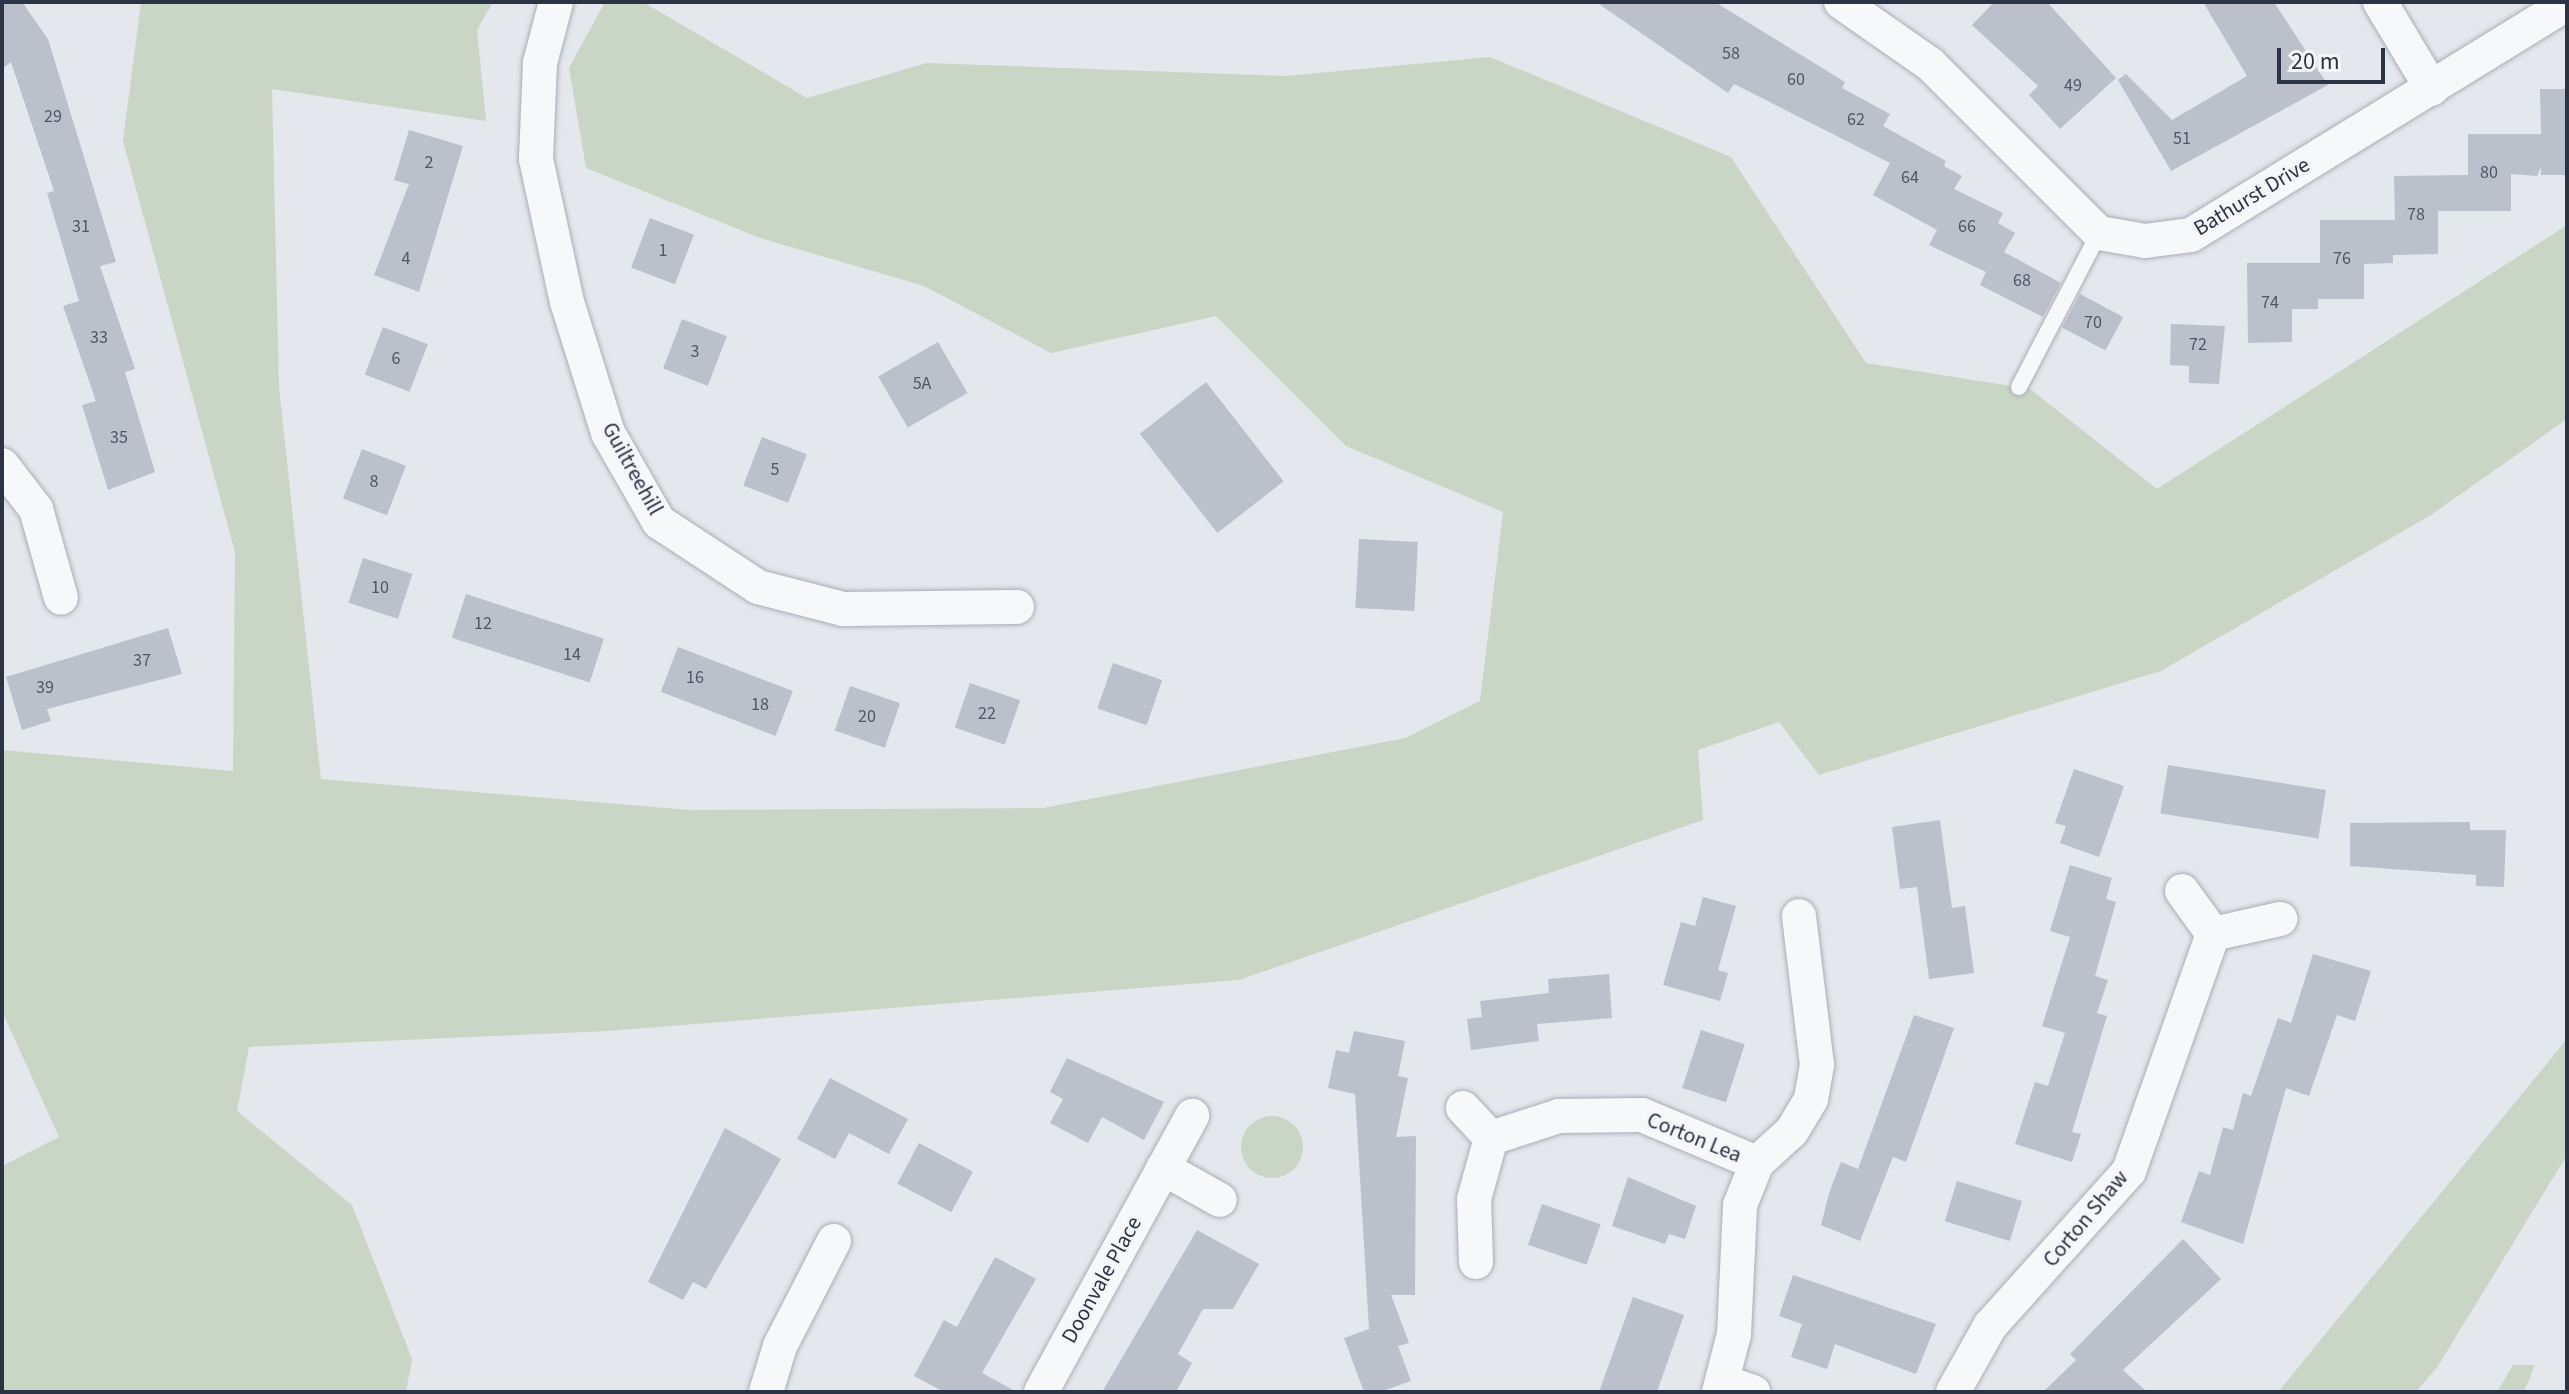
<!DOCTYPE html>
<style>
body{margin:0}
#map{position:relative;width:2569px;height:1394px;overflow:hidden;background:#e4e7ec;font-family:"Source Sans 3",sans-serif}
div>[style]{position:absolute}
[style*='--x']{left:calc(var(--x)*1px);top:calc(var(--y)*1px);width:calc(var(--w)*1px);rotate:calc(var(--a)*1deg)}
.green>*{inset:0;background:#c9d6c5}
.round{border-radius:50%}
.building>*{inset:0;background:#bbc0ca;transform-origin:0 0}
.roads{filter:drop-shadow(0 0 2px #a9aeb7) drop-shadow(0 0 2px #a9aeb7)}
.lane>*{height:16px;margin:-8px;padding:0 8px;transform-origin:8px;border-radius:8px;background:#f7f8fa}
.street>*{height:34px;margin:-17px;padding:0 17px;transform-origin:17px;border-radius:17px;background:#f7f8fa}
span{translate:-50% -50%;white-space:nowrap;text-align:center;line-height:1.15;-webkit-text-stroke:6px #f4f6f9;paint-order:stroke}
.number-label{font-size:18px;color:#4f5766}
.number-label span{-webkit-text-stroke-width:0}
.street-label{font-size:22px;color:#2b3445}
.frame{position:absolute;inset:0;border:4px solid #2b3445;pointer-events:none}
.scale{position:absolute;left:2277px;top:48px;width:108px;height:36px;box-sizing:border-box;border:4px solid #2b3445;border-top:0;padding-left:10px;font-size:24px;line-height:28px;white-space:nowrap;color:#2b3445;-webkit-text-stroke:6px #f4f6f9;paint-order:stroke}
</style>
<div id="map">
<div class="green">
<i style="clip-path:polygon(141px 2px,493px 2px,477px 30px,486px 121px,272px 89px,279px 387px,321px 779px,690px 810px,1043px 808px,1405px 738px,1480px 701px,1503px 512px,1346px 446px,1216px 316px,1051px 353px,924px 286px,760px 238px,586px 168px,569px 68px,605px 2px,643px 2px,807px 98px,927px 63px,1286px 76px,1490px 57px,1731px 157px,1866px 363px,2030px 389px,2157px 489px,2567px 225px,2567px 419px,2431px 515px,2161px 671px,1819px 775px,1779px 722px,1698px 750px,1703px 820px,1239px 980px,608px 1031px,249px 1047px,237px 1111px,352px 1205px,412px 1359px,406px 1392px,2px 1392px,2px 1166px,59px 1137px,2px 1011px,2px 750px,233px 771px,235px 552px,123px 141px)"></i>
<i style="clip-path:polygon(2567px 1039px,2567px 1155px,2438px 1366px,2416px 1392px,2278px 1392px)"></i>
<i class="round" style="left:1241px;top:1116px;width:62px;height:62px"></i>
<i style="clip-path:polygon(2513px 1365px,2535px 1365px,2524px 1392px,2497px 1392px)"></i>
</div>
<div class="building">
<i style="clip-path:polygon(2px 2px,22px 2px,48px 39px,116px 262px,100px 266px,135px 369px,125px 372px,155px 472px,108px 490px,82px 405px,96px 401px,63px 306px,79px 301px,47px 193px,54px 191px,11px 62px,2px 69px)"></i>
<i style="clip-path:polygon(1596px 2px,1715px 2px,1845px 82px,1842px 88px,1890px 114px,1883px 126px,1946px 161px,1944px 166px,1962px 176px,1954px 189px,2003px 213px,1998px 223px,2015px 233px,2004px 252px,2061px 283px,2043px 317px,1980px 285px,1986px 272px,1929px 245px,1937px 230px,1873px 195px,1890px 163px,1734px 84px,1728px 93px)"></i>
<i style="clip-path:polygon(1994px 2px,2047px 2px,2116px 78px,2060px 129px,2029px 95px,2038px 86px,1972px 25px)"></i>
<i style="clip-path:polygon(2203px 2px,2274px 2px,2328px 85px,2171px 171px,2118px 80px,2126px 74px,2172px 120px,2247px 76px)"></i>
<i style="clip-path:polygon(2540px 89px,2567px 89px,2567px 175px,2541px 175px,2541px 167px,2537px 176px,2511px 174px,2511px 211px,2438px 211px,2438px 254px,2393px 255px,2393px 263px,2364px 264px,2364px 299px,2318px 299px,2318px 309px,2292px 309px,2292px 342px,2248px 343px,2247px 263px,2320px 263px,2320px 220px,2395px 220px,2394px 176px,2468px 175px,2468px 134px,2541px 134px)"></i>
<i style="clip-path:polygon(409px 130px,463px 146px,419px 292px,374px 275px,409px 184px,394px 180px)"></i>
<i style="left:650px;top:218px;width:47px;height:53px;rotate:21deg"></i>
<i style="left:2080px;top:294px;width:49px;height:38px;rotate:28deg"></i>
<i style="left:682px;top:319px;width:48px;height:53px;rotate:21deg"></i>
<i style="clip-path:polygon(2171px 324px,2225px 326px,2219px 384px,2189px 383px,2189px 366px,2170px 365px)"></i>
<i style="left:383px;top:327px;width:48px;height:51px;rotate:21deg"></i>
<i style="left:938px;top:342px;width:59px;height:69px;rotate:60deg"></i>
<i style="left:1206px;top:382px;width:126px;height:84px;rotate:52deg"></i>
<i style="left:762px;top:437px;width:48px;height:52px;rotate:21deg"></i>
<i style="left:362px;top:449px;width:47px;height:53px;rotate:21deg"></i>
<i style="left:1359px;top:539px;width:59px;height:69px;rotate:3deg"></i>
<i style="left:363px;top:558px;width:52px;height:47px;rotate:18deg"></i>
<i style="left:466px;top:594px;width:145px;height:46px;rotate:18deg"></i>
<i style="clip-path:polygon(168px 628px,182px 674px,47px 709px,51px 721px,22px 730px,6px 677px)"></i>
<i style="left:678px;top:647px;width:123px;height:48px;rotate:21deg"></i>
<i style="left:1113px;top:663px;width:52px;height:48px;rotate:19deg"></i>
<i style="left:970px;top:683px;width:53px;height:47px;rotate:19deg"></i>
<i style="left:850px;top:686px;width:53px;height:47px;rotate:19deg"></i>
<i style="left:2168px;top:765px;width:160px;height:49px;rotate:9deg"></i>
<i style="clip-path:polygon(2074px 769px,2124px 786px,2099px 857px,2060px 843px,2066px 826px,2055px 823px)"></i>
<i style="clip-path:polygon(1940px 820px,1952px 908px,1965px 906px,1974px 973px,1929px 979px,1917px 887px,1900px 889px,1892px 827px)"></i>
<i style="clip-path:polygon(2470px 822px,2470px 830px,2506px 830px,2504px 887px,2476px 886px,2476px 875px,2350px 866px,2350px 823px)"></i>
<i style="clip-path:polygon(2070px 865px,2112px 878px,2106px 899px,2116px 902px,2095px 976px,2108px 980px,2097px 1013px,2107px 1016px,2072px 1132px,2081px 1134px,2072px 1162px,2015px 1144px,2035px 1082px,2048px 1086px,2065px 1033px,2042px 1026px,2070px 937px,2050px 931px)"></i>
<i style="clip-path:polygon(1703px 897px,1736px 906px,1718px 970px,1728px 973px,1720px 1001px,1663px 985px,1681px 922px,1695px 926px)"></i>
<i style="clip-path:polygon(2313px 954px,2371px 971px,2355px 1021px,2337px 1015px,2309px 1096px,2286px 1088px,2243px 1244px,2181px 1222px,2199px 1171px,2210px 1175px,2223px 1127px,2233px 1130px,2243px 1093px,2251px 1096px,2278px 1018px,2291px 1023px)"></i>
<i style="clip-path:polygon(1609px 974px,1612px 1018px,1537px 1024px,1539px 1041px,1471px 1050px,1467px 1019px,1482px 1017px,1480px 1001px,1549px 993px,1548px 979px)"></i>
<i style="clip-path:polygon(1914px 1015px,1954px 1028px,1906px 1162px,1893px 1157px,1860px 1241px,1821px 1225px,1830px 1190px,1841px 1162px,1858px 1169px)"></i>
<i style="left:1701px;top:1030px;width:46px;height:61px;rotate:18deg"></i>
<i style="clip-path:polygon(1354px 1031px,1405px 1041px,1398px 1076px,1408px 1078px,1396px 1137px,1416px 1136px,1415px 1295px,1391px 1295px,1409px 1343px,1398px 1346px,1411px 1381px,1380px 1392px,1364px 1392px,1344px 1338px,1369px 1329px,1355px 1094px,1328px 1088px,1336px 1050px,1349px 1053px)"></i>
<i style="clip-path:polygon(1067px 1058px,1164px 1102px,1144px 1140px,1102px 1117px,1088px 1143px,1050px 1123px,1063px 1099px,1050px 1092px)"></i>
<i style="clip-path:polygon(830px 1078px,908px 1119px,889px 1154px,849px 1133px,835px 1159px,797px 1139px)"></i>
<i style="clip-path:polygon(725px 1128px,781px 1159px,706px 1289px,693px 1282px,683px 1300px,648px 1282px)"></i>
<i style="left:919px;top:1143px;width:61px;height:46px;rotate:28deg"></i>
<i style="clip-path:polygon(1628px 1177px,1696px 1206px,1685px 1239px,1669px 1234px,1665px 1244px,1612px 1226px)"></i>
<i style="left:1957px;top:1181px;width:68px;height:42px;rotate:17deg"></i>
<i style="left:1542px;top:1204px;width:62px;height:43px;rotate:19deg"></i>
<i style="clip-path:polygon(1197px 1230px,1259px 1264px,1233px 1309px,1203px 1309px,1178px 1354px,1192px 1363px,1176px 1392px,1102px 1392px)"></i>
<i style="clip-path:polygon(2183px 1239px,2221px 1279px,2123px 1370px,2147px 1392px,2043px 1392px,2076px 1360px,2070px 1354px)"></i>
<i style="clip-path:polygon(995px 1257px,1036px 1279px,982px 1373px,1017px 1392px,944px 1392px,914px 1376px,944px 1320px,957px 1327px)"></i>
<i style="clip-path:polygon(1793px 1275px,1936px 1324px,1916px 1374px,1835px 1344px,1827px 1369px,1791px 1357px,1802px 1324px,1779px 1316px)"></i>
<i style="clip-path:polygon(1633px 1297px,1684px 1315px,1657px 1392px,1599px 1392px)"></i>
</div>
<div class="roads">
<div class="lane">
<i style="--x:2019;--y:387;--w:174;--a:-62.5"></i>
</div>
<div class="street">
<i style="--x:556;--y:2;--w:63;--a:104.7"></i>
<i style="--x:540;--y:63;--w:96;--a:92.4"></i>
<i style="--x:536;--y:159;--w:146;--a:77.8"></i>
<i style="--x:567;--y:302;--w:137;--a:72.6"></i>
<i style="--x:608;--y:433;--w:103;--a:60.2"></i>
<i style="--x:659;--y:522;--w:118;--a:33.3"></i>
<i style="--x:758;--y:587;--w:88;--a:14.5"></i>
<i style="--x:843;--y:609;--w:174;--a:-0.7"></i>
<i style="--x:1841;--y:2;--w:108;--a:34.9"></i>
<i style="--x:1930;--y:64;--w:239;--a:45"></i>
<i style="--x:2099;--y:233;--w:47;--a:9.9"></i>
<i style="--x:2145;--y:241;--w:46;--a:-7.4"></i>
<i style="--x:2191;--y:235;--w:441;--a:-31.6"></i>
<i style="--x:2380;--y:2;--w:101;--a:59.1"></i>
<i style="--x:2;--y:465;--w:56;--a:52.3"></i>
<i style="--x:36;--y:509;--w:92;--a:74.3"></i>
<i style="--x:2182;--y:891;--w:53;--a:54.2"></i>
<i style="--x:2213;--y:934;--w:69;--a:-12.6"></i>
<i style="--x:1463;--y:1108;--w:41;--a:47"></i>
<i style="--x:1163;--y:1168;--w:65;--a:29.3"></i>
<i style="--x:1476;--y:1262;--w:63;--a:-91.8"></i>
<i style="--x:1474;--y:1199;--w:63;--a:-74.4"></i>
<i style="--x:1491;--y:1138;--w:71;--a:-17.9"></i>
<i style="--x:1559;--y:1116;--w:83;--a:-0.7"></i>
<i style="--x:1642;--y:1115;--w:125;--a:22.7"></i>
<i style="--x:1724;--y:1382;--w:31;--a:19"></i>
<i style="--x:766;--y:1392;--w:48;--a:-73.1"></i>
<i style="--x:780;--y:1346;--w:118;--a:-62.8"></i>
<i style="--x:1041;--y:1392;--w:315;--a:-61.3"></i>
<i style="--x:1719;--y:1392;--w:60;--a:-75.5"></i>
<i style="--x:1734;--y:1334;--w:129;--a:-87.3"></i>
<i style="--x:1740;--y:1205;--w:45;--a:-68"></i>
<i style="--x:1757;--y:1163;--w:47;--a:-42.4"></i>
<i style="--x:1792;--y:1131;--w:37;--a:-59"></i>
<i style="--x:1811;--y:1099;--w:35;--a:-80"></i>
<i style="--x:1817;--y:1065;--w:150;--a:-96.9"></i>
<i style="--x:1953;--y:1392;--w:76;--a:-60.7"></i>
<i style="--x:1990;--y:1326;--w:208;--a:-48.1"></i>
<i style="--x:2129;--y:1171;--w:251;--a:-70.5"></i>
</div>
</div>
<div class="number-label">
<span style="left:1731px;top:54px">58</span>
<span style="left:1796px;top:80px">60</span>
<span style="left:2073px;top:86px">49</span>
<span style="left:53px;top:117px">29</span>
<span style="left:1856px;top:120px">62</span>
<span style="left:2182px;top:139px">51</span>
<span style="left:429px;top:163px">2</span>
<span style="left:2489px;top:173px">80</span>
<span style="left:1910px;top:178px">64</span>
<span style="left:2416px;top:215px">78</span>
<span style="left:81px;top:227px">31</span>
<span style="left:1967px;top:227px">66</span>
<span style="left:663px;top:251px">1</span>
<span style="left:406px;top:259px">4</span>
<span style="left:2342px;top:259px">76</span>
<span style="left:2022px;top:281px">68</span>
<span style="left:2270px;top:303px">74</span>
<span style="left:2093px;top:323px">70</span>
<span style="left:99px;top:338px">33</span>
<span style="left:2198px;top:345px">72</span>
<span style="left:695px;top:352px">3</span>
<span style="left:396px;top:359px">6</span>
<span style="left:922px;top:384px">5A</span>
<span style="left:119px;top:438px">35</span>
<span style="left:775px;top:470px">5</span>
<span style="left:374px;top:482px">8</span>
<span style="left:380px;top:588px">10</span>
<span style="left:483px;top:624px">12</span>
<span style="left:572px;top:655px">14</span>
<span style="left:142px;top:661px">37</span>
<span style="left:695px;top:678px">16</span>
<span style="left:45px;top:688px">39</span>
<span style="left:760px;top:705px">18</span>
<span style="left:987px;top:714px">22</span>
<span style="left:867px;top:717px">20</span>
</div>
<div class="street-label">
<span style="left:2252px;top:197px;rotate:-31deg">Bathurst Drive</span>
<span style="left:632px;top:469px;rotate:61deg">Guiltreehill</span>
<span style="left:1694px;top:1138px;rotate:22deg">Corton Lea</span>
<span style="left:2086px;top:1219px;rotate:-50deg">Corton Shaw</span>
<span style="left:1102px;top:1280px;rotate:-61deg">Doonvale Place</span>
</div>
<div class="frame"></div>
<div class="scale">20 m</div>
</div>
